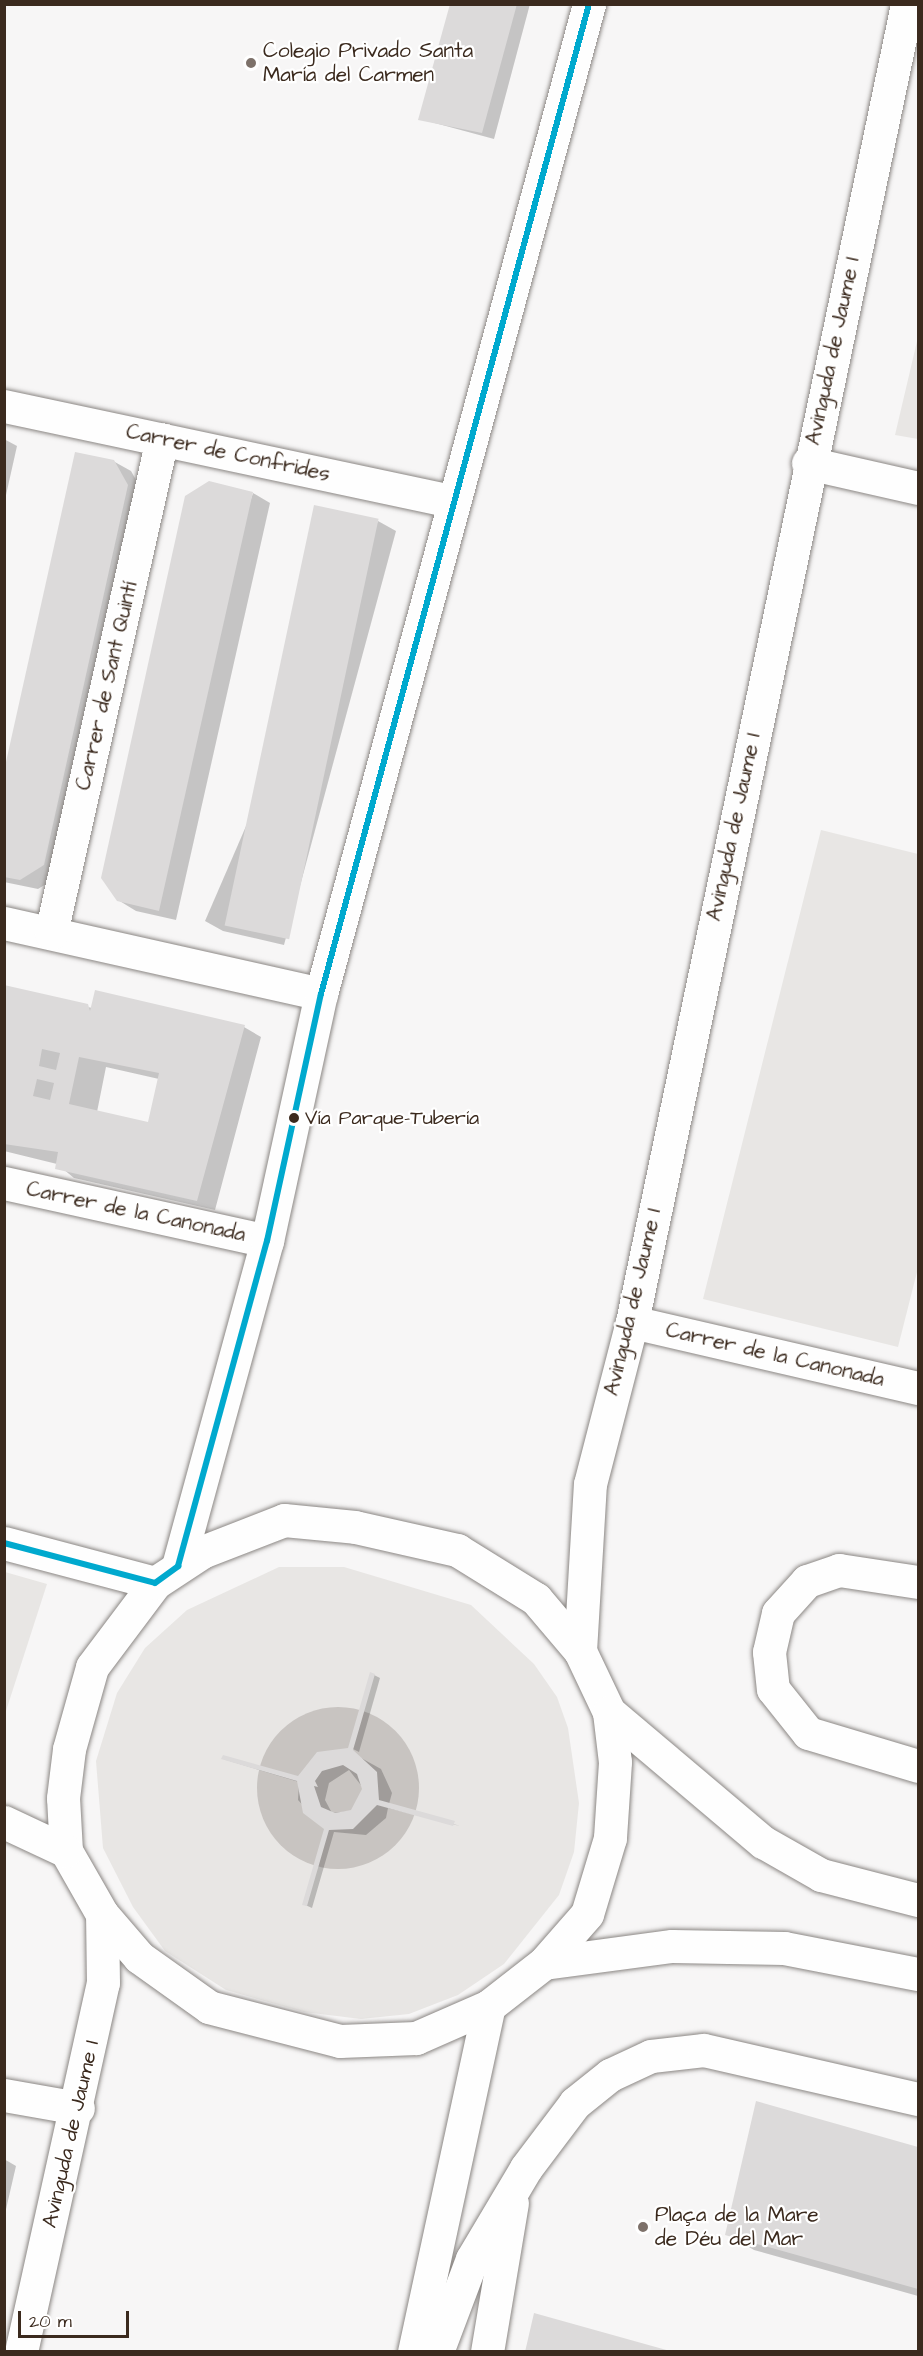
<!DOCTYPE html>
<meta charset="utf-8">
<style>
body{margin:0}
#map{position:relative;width:923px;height:2356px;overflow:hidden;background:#f7f6f6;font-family:"Architects Daughter",sans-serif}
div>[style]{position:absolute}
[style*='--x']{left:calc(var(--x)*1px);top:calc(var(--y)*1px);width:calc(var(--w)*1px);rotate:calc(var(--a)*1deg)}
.green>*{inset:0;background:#e8e6e4}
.water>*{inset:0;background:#c8c4c1}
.round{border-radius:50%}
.shadow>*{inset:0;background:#0003}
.building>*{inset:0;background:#dcdada;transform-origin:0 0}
.roads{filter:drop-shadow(0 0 2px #8b8784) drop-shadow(0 0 2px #8b8784)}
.street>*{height:33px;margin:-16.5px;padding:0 16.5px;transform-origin:16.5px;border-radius:16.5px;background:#fefefe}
.secondary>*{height:33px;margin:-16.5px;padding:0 16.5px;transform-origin:16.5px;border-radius:16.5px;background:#fefefe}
.primary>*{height:33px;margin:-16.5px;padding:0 16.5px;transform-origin:16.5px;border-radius:16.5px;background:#fefefe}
.bus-1>*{height:6px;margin:-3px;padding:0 3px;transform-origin:3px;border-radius:3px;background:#00a9ce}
.dots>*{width:16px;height:16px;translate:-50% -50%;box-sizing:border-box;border:3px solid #fff;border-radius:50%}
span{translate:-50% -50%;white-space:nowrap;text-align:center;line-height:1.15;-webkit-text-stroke:4.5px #fff;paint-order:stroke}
.bus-label{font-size:20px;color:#3b2a1e}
.left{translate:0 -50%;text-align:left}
.poi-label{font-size:21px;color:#3b2a1e}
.street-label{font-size:21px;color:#3b2a1e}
.frame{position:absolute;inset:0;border:6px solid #3b2a1e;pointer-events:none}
.scale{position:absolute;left:18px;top:2311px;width:111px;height:27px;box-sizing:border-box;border:3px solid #3b2a1e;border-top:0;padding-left:8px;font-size:18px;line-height:21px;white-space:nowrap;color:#3b2a1e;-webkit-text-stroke:4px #fff;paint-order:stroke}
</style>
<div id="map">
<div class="green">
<i style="clip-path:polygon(918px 337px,918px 439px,895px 435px)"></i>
<i style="clip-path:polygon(821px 830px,918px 854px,918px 1268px,898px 1347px,703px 1299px)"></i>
<i style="clip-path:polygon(279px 1567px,344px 1567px,471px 1605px,534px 1664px,557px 1697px,568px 1728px,579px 1803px,574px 1852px,559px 1895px,504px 1964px,458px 1995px,409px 2014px,361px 2019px,304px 2012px,226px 1990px,165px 1951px,133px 1907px,103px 1848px,96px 1761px,117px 1693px,145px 1648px,187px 1610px)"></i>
<i style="clip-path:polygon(5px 1572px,47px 1584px,5px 1714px,4px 1572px)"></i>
</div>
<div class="water">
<i class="round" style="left:257px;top:1707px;width:162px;height:162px"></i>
</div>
<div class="shadow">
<i style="clip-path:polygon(451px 4px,530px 4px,494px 139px,420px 119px)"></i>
<i style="clip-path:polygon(4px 439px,17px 446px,4px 504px)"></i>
<i style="clip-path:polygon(113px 461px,131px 471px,145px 496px,61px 875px,38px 889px,4px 882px,4px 778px)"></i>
<i style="clip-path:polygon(253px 493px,270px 503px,176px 920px,136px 911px,118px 900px)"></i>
<i style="clip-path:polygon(378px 521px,396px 531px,284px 945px,223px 931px,205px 921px)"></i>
<i style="clip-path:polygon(evenodd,4px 987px,92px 1008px,244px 1027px,261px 1037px,215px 1210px,74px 1178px,57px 1164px,4px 1151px,4px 987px,106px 1067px,159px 1079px,149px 1124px,97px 1112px,106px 1067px)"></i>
<i style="clip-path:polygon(374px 1675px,380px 1678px,359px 1752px,349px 1747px)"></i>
<i style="clip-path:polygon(evenodd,345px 1749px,381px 1769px,392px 1793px,389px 1804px,460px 1826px,388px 1808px,386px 1818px,366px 1835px,334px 1832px,312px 1908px,303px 1904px,325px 1829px,298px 1800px,299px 1782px,223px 1759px,300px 1779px,318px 1753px,345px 1749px,349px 1770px,364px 1789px,352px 1811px,332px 1813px,325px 1800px,329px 1783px,349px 1770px)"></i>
<i style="clip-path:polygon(757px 2103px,918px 2148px,918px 2296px,754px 2250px,727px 2234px)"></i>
<i style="clip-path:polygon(4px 2159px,16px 2166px,4px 2218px)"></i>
</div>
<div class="building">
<i style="clip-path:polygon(450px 4px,517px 4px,482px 133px,418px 120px)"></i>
<i style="clip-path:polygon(75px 452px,114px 460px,128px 485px,44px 865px,20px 880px,4px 877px,4px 771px)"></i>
<i style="clip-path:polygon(209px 481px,253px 492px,159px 911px,117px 901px,101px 878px,185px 496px)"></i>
<i style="left:314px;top:505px;width:66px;height:430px;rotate:12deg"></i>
<i style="clip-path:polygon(evenodd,4px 985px,88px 1004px,90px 1011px,95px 990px,245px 1025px,197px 1201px,55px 1169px,58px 1152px,4px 1144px,4px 985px,42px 1049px,60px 1053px,56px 1070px,39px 1066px,42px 1049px,4px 985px,79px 1057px,159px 1073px,148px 1122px,69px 1104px,79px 1057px,4px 985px,37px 1079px,54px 1083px,50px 1100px,33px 1096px,37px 1079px)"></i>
<i style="clip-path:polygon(evenodd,370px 1672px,375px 1674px,353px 1750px,377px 1772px,379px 1800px,455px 1821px,453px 1826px,377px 1805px,353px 1829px,329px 1830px,307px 1906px,302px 1905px,324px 1829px,303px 1813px,297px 1781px,221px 1759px,223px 1755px,298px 1776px,317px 1752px,348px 1748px,370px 1672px,343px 1765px,357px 1774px,362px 1789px,351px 1810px,335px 1813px,321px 1807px,314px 1786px,318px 1787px,315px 1781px,322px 1771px,343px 1765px)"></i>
<i style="clip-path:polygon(756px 2101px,918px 2147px,918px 2289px,725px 2235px)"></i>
<i style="clip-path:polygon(534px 2313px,670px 2351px,669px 2352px,525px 2352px)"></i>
</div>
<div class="roads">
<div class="street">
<i style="--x:4;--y:406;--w:458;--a:12"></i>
<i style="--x:808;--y:463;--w:113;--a:12.8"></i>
<i style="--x:4;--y:923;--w:325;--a:12.6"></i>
<i style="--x:51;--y:933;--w:506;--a:-77.34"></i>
<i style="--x:4;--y:1183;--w:269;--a:12.4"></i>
<i style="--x:632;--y:1322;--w:294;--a:13"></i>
<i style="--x:918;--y:1582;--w:80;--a:-171.4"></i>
<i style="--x:839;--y:1570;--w:34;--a:161"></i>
<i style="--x:807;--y:1581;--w:43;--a:132.2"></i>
<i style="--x:778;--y:1613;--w:40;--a:103"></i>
<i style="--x:769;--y:1652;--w:37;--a:84"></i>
<i style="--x:773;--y:1689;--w:56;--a:51.5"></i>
<i style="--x:808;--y:1733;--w:115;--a:16.7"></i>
<i style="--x:4;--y:2095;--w:75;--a:10"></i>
<i style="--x:437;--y:2352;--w:99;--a:-69.4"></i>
<i style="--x:472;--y:2259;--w:106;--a:-59.3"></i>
<i style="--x:526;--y:2168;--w:81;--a:-53"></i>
<i style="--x:575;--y:2103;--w:45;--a:-38.7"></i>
<i style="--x:610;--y:2075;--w:45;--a:-24.9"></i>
<i style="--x:651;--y:2056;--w:53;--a:-6.5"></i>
<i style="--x:704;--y:2050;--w:220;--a:12.9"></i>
<i style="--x:487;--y:2352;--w:151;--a:-80.5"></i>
</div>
<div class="secondary">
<i style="--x:178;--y:1566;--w:337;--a:-74.7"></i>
<i style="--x:267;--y:1241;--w:253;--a:-77.7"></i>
<i style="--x:321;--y:994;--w:1026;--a:-74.85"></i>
<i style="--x:580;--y:1651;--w:167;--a:-86.6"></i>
<i style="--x:590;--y:1484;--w:167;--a:-75.5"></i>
<i style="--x:632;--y:1322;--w:1346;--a:-78.21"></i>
<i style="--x:21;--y:2352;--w:378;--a:-77.5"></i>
<i style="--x:103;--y:1983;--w:69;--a:-90.8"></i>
<i style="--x:414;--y:2352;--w:354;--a:-77.8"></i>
</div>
<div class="primary">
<i style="--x:284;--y:1520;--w:71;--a:5.6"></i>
<i style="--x:355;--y:1527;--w:105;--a:12.7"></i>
<i style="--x:457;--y:1550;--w:93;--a:31.8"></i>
<i style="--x:536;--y:1599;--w:68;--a:49.8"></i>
<i style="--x:580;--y:1651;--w:68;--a:64.6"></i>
<i style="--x:609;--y:1712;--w:50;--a:83.2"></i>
<i style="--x:615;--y:1762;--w:76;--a:93.8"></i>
<i style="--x:610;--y:1838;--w:79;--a:106.8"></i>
<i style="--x:587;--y:1914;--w:65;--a:131.3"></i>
<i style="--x:544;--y:1963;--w:70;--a:142"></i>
<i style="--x:489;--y:2006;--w:80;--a:156.3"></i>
<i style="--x:416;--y:2038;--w:76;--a:177.7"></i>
<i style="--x:340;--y:2041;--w:135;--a:-165.5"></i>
<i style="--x:209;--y:2007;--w:86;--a:-144.5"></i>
<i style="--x:139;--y:1957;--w:57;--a:-130.7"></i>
<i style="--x:102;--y:1914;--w:73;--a:-119.7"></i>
<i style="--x:66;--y:1851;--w:53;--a:-93.2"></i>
<i style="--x:63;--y:1798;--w:49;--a:-83"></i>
<i style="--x:69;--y:1749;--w:85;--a:-74.3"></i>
<i style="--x:92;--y:1667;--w:105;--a:-53.1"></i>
<i style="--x:155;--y:1583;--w:56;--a:-33.4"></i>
<i style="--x:202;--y:1552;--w:88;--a:-21.3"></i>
<i style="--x:4;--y:1543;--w:156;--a:14.8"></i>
<i style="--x:609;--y:1712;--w:202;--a:40.2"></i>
<i style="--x:763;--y:1842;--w:67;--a:29.6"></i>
<i style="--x:821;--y:1875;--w:100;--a:14.5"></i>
<i style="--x:4;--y:1822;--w:68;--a:25.1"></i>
<i style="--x:544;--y:1963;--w:129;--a:-7.6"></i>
<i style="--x:672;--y:1946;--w:112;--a:1"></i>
<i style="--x:784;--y:1948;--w:136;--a:11"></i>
</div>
</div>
<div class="bus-1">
<i style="--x:4;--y:1543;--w:156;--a:14.8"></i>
<i style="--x:155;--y:1583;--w:29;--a:-36"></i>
<i style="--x:178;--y:1566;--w:337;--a:-74.7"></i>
<i style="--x:267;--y:1241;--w:253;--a:-77.7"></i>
<i style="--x:321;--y:994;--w:1026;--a:-74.85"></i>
</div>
<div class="dots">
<i style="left:251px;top:63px;background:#7d716a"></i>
<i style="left:294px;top:1118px;background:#3b2a1e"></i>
<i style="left:643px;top:2227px;background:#7d716a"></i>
</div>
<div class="bus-label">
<span class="left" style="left:305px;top:1118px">Vía Parque-Tubería</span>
</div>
<div class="poi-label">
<span class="left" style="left:263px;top:63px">Colegio Privado Santa<br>María del Carmen</span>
<span class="left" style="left:655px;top:2227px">Plaça de la Mare<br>de Déu del Mar</span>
</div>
<div class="street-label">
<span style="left:833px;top:351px;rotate:-78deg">Avinguda de Jaume I</span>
<span style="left:228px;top:453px;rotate:12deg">Carrer de Confrides</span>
<span style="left:107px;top:686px;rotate:-77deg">Carrer de Sant Quintí</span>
<span style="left:734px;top:827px;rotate:-78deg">Avinguda de Jaume I</span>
<span style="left:136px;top:1212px;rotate:12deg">Carrer de la Canonada</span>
<span style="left:633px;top:1302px;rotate:-77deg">Avinguda de Jaume I</span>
<span style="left:775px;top:1355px;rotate:13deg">Carrer de la Canonada</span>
<span style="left:71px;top:2134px;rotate:-77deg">Avinguda de Jaume I</span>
</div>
<div class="frame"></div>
<div class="scale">20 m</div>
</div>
